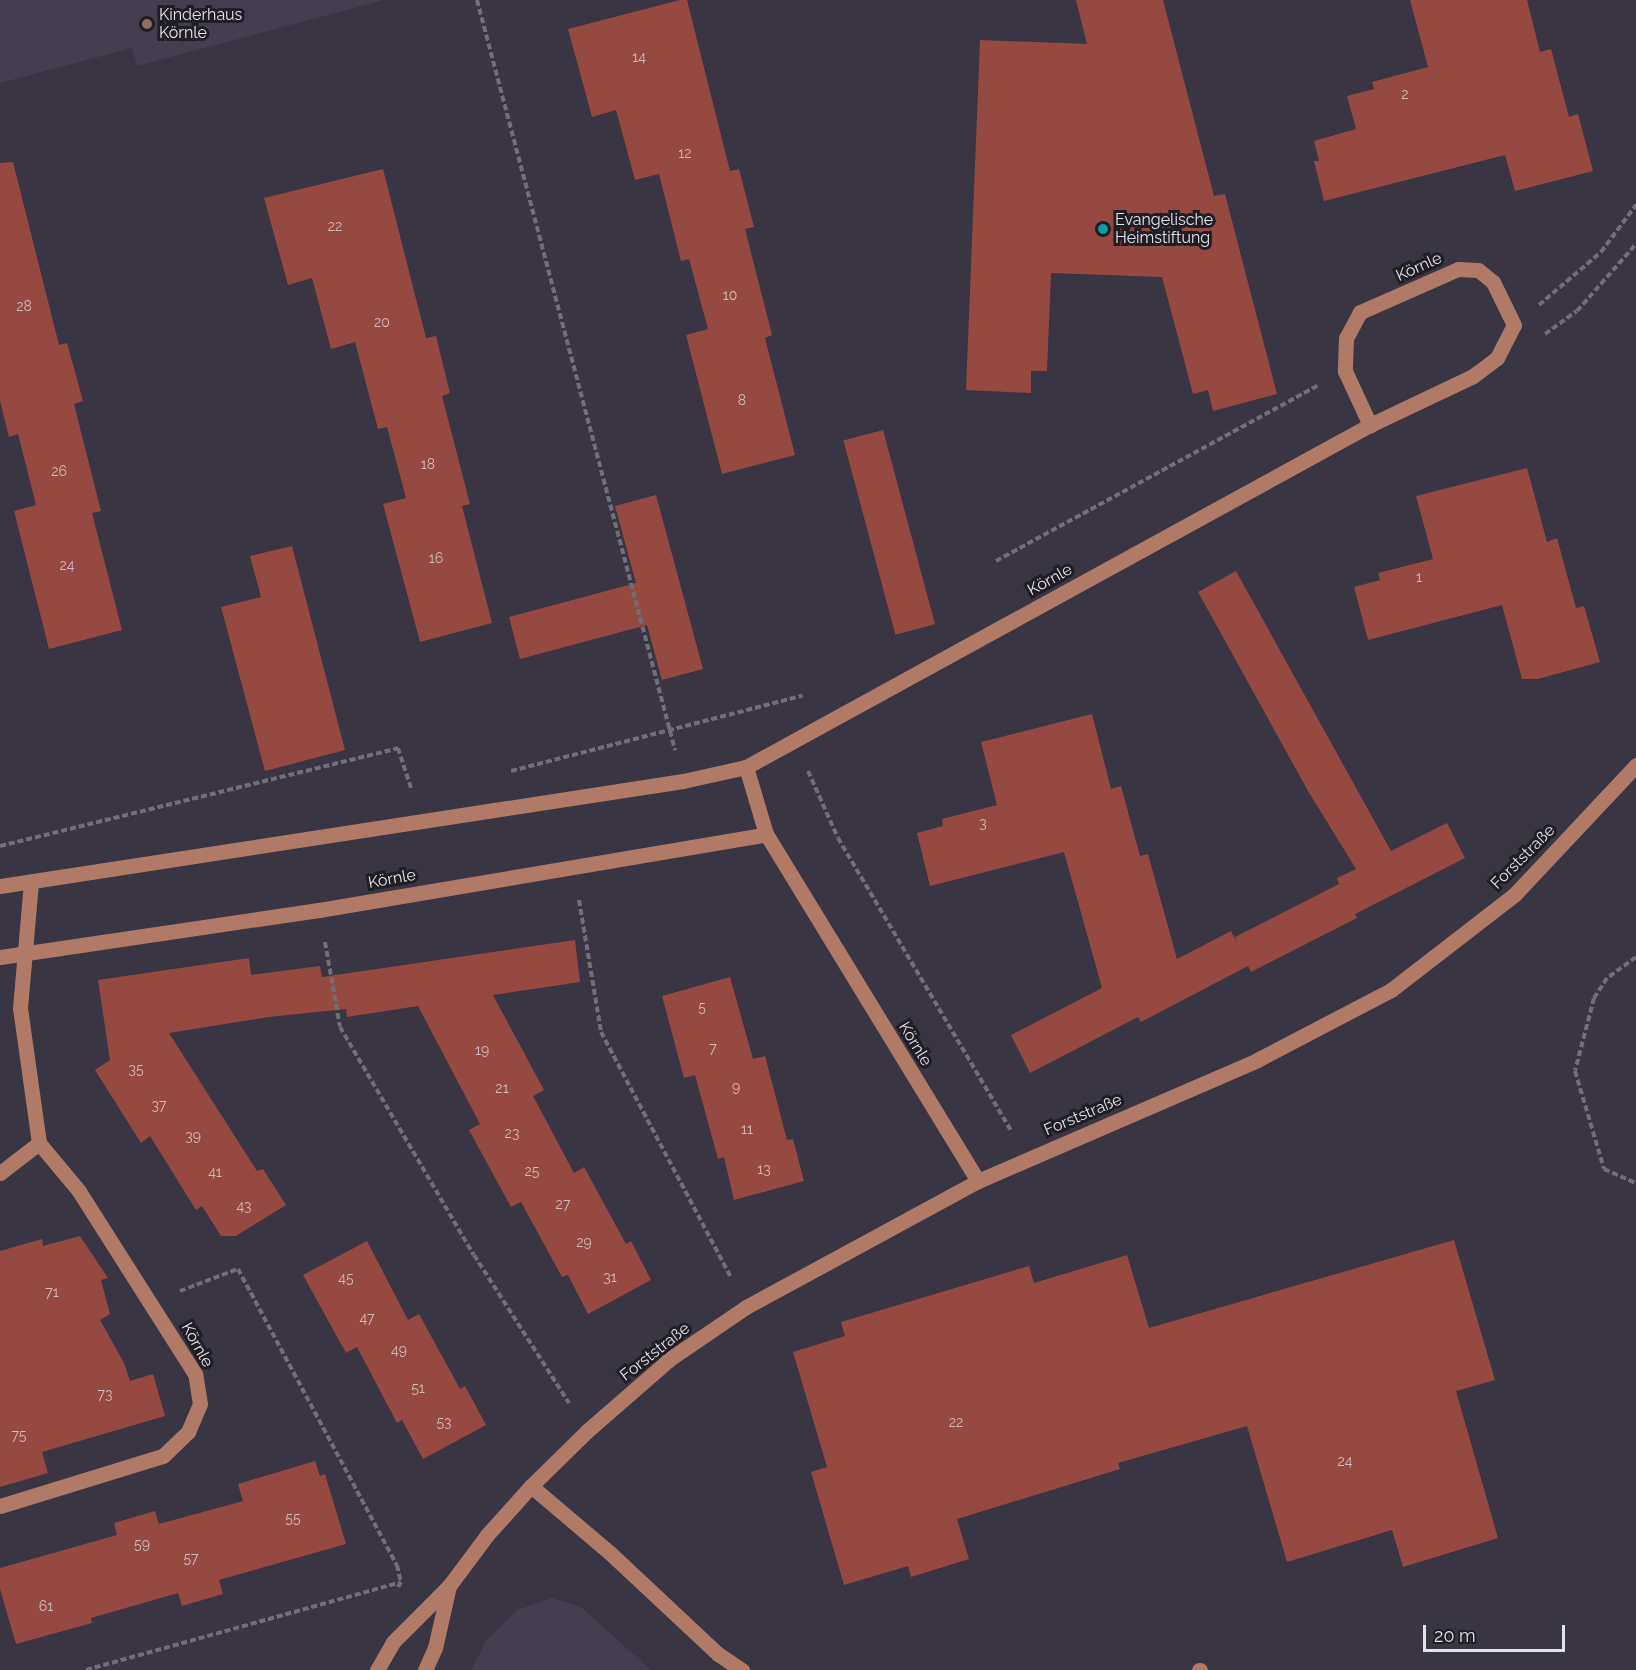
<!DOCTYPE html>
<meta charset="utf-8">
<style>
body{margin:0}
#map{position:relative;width:1636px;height:1670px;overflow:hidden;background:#393542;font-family:Raleway,sans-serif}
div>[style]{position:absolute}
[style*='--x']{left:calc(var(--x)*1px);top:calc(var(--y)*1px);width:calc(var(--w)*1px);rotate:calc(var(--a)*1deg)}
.built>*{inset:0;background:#443e50}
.building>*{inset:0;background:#964941;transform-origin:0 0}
.path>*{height:4px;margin-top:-2px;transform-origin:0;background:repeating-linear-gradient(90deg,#716d79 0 6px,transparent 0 9px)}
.minor>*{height:15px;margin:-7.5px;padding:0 7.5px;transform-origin:7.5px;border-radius:7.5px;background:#b17a67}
.dots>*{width:16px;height:16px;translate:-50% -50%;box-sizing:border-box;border:3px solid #201e24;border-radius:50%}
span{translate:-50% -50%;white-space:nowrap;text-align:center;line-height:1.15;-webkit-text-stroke:6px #201e24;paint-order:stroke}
.number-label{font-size:14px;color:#d0bbbf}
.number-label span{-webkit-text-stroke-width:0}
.poi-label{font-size:16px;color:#e3e1e9}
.left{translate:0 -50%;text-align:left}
.street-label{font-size:16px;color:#e3e1e9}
.scale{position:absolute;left:1423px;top:1625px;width:142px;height:27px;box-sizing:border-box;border:3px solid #e3e1e9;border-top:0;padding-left:8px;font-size:18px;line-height:21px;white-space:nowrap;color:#e3e1e9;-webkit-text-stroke:4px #201e24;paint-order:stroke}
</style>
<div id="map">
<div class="built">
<i style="clip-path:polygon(0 0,384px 0,137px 66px,132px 48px,0 83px)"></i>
<i style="clip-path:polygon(552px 1598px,581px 1607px,651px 1670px,471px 1670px,486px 1641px,517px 1610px)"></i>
</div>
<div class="building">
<i style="clip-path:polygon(680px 0,687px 0,730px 171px,739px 169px,754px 227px,745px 229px,772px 335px,765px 338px,795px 455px,722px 474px,686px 335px,708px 329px,689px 259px,681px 261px,659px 174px,635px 180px,616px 110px,592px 117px,568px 29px)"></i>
<i style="clip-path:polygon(1076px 0,1163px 0,1214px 196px,1225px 194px,1277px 394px,1213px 411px,1208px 390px,1193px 394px,1162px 277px,1051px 273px,1047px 371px,1031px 371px,1031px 393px,966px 390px,980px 40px,1087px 44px)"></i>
<i style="clip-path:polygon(1410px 0,1527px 0,1540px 52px,1551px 49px,1569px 117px,1578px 114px,1593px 171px,1515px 191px,1505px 155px,1324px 201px,1314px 161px,1319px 161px,1314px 141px,1356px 129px,1347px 96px,1374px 89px,1372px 82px,1428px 67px)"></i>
<i style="clip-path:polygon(13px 162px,59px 345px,67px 343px,83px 401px,74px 404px,101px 511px,92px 513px,122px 630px,49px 649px,14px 511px,36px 505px,18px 434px,9px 437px,0 401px,0 163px)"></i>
<i style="clip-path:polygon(383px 169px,426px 338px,436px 336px,450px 393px,442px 396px,470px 504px,462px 506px,492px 623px,420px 642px,383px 504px,406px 498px,387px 427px,378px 429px,355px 342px,331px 349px,312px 278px,288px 285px,264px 198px)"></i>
<i style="left:883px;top:430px;width:201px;height:41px;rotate:75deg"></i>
<i style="clip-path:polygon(1527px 468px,1547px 542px,1557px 538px,1576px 608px,1584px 606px,1600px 662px,1538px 679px,1522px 679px,1502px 605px,1368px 640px,1354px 587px,1380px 580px,1378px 573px,1433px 559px,1416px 496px)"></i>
<i style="clip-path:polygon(656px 495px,703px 669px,662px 680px,647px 625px,520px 659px,509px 617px,636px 583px,615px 506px)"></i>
<i style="clip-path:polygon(292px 546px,345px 750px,265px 771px,221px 607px,261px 597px,250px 556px)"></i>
<i style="clip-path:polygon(1236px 571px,1391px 851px,1447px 823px,1465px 858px,1355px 914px,1357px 918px,1251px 972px,1248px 966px,1141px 1022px,1138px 1017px,1030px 1073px,1011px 1035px,1102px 988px,1064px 852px,930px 886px,917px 833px,943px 826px,942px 819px,997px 805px,981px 742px,1092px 714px,1111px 789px,1121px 786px,1140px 856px,1148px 854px,1177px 959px,1231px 931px,1237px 943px,1235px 937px,1339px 884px,1337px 878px,1356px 869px,1308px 791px,1198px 592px)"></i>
<i style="clip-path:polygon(575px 940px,580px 982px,493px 995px,544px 1090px,533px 1096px,574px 1173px,584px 1167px,626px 1244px,631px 1241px,651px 1280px,588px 1314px,568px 1275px,562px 1277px,521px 1202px,511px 1207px,469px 1130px,480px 1124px,418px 1006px,347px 1017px,346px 1009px,269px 1017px,169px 1033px,257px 1171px,263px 1169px,286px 1205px,236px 1236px,221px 1236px,202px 1206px,196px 1210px,150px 1136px,141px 1143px,95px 1070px,110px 1060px,98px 980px,249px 958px,251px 975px,320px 966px,322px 977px)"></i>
<i style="clip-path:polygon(730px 977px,753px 1059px,765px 1056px,787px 1140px,793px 1139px,804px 1181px,734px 1200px,724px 1157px,718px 1159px,695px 1075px,684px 1078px,662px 996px)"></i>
<i style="clip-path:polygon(80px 1236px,108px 1278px,101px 1280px,110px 1314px,100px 1320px,124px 1363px,130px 1381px,153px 1374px,165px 1416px,42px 1452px,48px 1473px,0 1487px,0 1251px,42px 1239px,43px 1246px)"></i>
<i style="clip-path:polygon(1454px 1240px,1495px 1380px,1456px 1391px,1498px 1538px,1403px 1567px,1392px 1530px,1287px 1562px,1247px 1426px,1118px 1463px,1120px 1469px,957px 1519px,969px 1559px,911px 1577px,908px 1566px,844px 1585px,811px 1472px,827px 1467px,793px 1352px,845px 1336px,841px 1322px,1029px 1266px,1034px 1283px,1127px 1255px,1149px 1328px)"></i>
<i style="clip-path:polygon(367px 1241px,408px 1320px,419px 1314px,460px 1389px,465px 1386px,486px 1425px,423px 1459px,402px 1420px,397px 1423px,357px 1347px,346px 1353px,303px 1275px)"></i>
<i style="clip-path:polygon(315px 1461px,320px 1476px,325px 1474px,346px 1544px,219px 1580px,223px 1594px,182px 1606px,178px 1593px,91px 1618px,92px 1623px,16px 1644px,0 1589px,0 1568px,117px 1535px,114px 1523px,155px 1511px,159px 1524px,243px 1501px,238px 1484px)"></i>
</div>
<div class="path">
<i style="--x:477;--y:0;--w:776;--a:75.21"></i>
<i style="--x:1539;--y:305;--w:82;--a:-40.5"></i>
<i style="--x:1601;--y:252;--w:59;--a:-53.3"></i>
<i style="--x:1545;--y:334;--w:39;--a:-36"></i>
<i style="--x:1577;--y:311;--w:89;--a:-48.6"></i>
<i style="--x:996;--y:561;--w:366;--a:-28.6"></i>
<i style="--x:511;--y:771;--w:301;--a:-14.5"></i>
<i style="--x:808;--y:771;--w:73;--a:65.9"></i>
<i style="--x:838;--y:838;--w:342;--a:59.4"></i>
<i style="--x:0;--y:846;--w:410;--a:-13.8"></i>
<i style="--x:398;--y:748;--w:45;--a:72"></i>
<i style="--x:579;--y:900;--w:134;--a:80.5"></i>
<i style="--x:601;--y:1032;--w:278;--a:62.1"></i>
<i style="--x:325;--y:942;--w:86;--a:80"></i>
<i style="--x:340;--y:1027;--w:264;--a:59.6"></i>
<i style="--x:474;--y:1255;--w:176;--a:57.3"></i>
<i style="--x:1636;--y:957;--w:36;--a:144"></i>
<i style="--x:1607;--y:978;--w:24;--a:123"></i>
<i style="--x:1594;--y:998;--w:75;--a:104.6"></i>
<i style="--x:1575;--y:1071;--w:102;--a:73.5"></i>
<i style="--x:1604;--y:1169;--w:35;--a:24"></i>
<i style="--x:180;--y:1291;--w:62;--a:-20.8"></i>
<i style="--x:238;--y:1269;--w:336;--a:61.8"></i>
<i style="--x:397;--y:1565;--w:17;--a:77"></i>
<i style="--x:401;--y:1582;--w:6;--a:121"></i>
<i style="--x:86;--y:1670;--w:327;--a:-15.6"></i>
</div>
<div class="minor">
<i style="--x:0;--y:886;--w:691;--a:-8.74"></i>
<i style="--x:683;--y:781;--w:65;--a:-12.5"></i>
<i style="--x:0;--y:957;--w:322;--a:-8.4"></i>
<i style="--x:319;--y:910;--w:453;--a:-9.6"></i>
<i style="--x:0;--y:1173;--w:49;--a:-37.6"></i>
<i style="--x:978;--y:1181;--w:407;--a:-121.4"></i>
<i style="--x:766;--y:834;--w:70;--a:-106.6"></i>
<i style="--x:746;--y:767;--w:712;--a:-28.73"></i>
<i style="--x:1370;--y:425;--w:114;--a:-25.4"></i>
<i style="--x:1473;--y:376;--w:30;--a:-37"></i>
<i style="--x:1497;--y:358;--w:37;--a:-63"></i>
<i style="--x:1514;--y:325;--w:48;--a:-116"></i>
<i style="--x:1493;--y:282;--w:19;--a:-141"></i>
<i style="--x:1478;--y:270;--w:20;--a:-177"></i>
<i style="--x:1458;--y:269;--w:107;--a:156.3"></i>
<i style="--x:1360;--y:312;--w:30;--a:118"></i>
<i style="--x:1346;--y:338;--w:33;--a:92"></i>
<i style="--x:1345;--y:371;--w:60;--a:65.2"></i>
<i style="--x:531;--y:1486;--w:104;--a:40.3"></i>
<i style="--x:610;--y:1553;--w:148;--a:43.1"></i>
<i style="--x:718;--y:1654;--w:29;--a:34"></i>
<i style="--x:0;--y:1506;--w:170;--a:-17.1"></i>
<i style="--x:163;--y:1456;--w:35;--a:-44"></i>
<i style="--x:188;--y:1432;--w:30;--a:-67"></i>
<i style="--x:200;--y:1404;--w:30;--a:-99"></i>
<i style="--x:195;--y:1374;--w:217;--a:-122.4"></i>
<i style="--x:79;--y:1191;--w:62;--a:-129.8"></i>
<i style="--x:39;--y:1143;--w:136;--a:-98"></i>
<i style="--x:20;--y:1008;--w:125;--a:-85"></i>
<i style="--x:377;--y:1670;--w:32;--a:-60"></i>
<i style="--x:393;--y:1642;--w:79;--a:-45"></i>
<i style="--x:449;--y:1586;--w:64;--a:-53.3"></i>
<i style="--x:487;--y:1535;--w:66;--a:-48.1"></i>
<i style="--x:531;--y:1486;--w:78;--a:-44.5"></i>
<i style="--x:587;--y:1431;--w:111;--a:-41"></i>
<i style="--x:671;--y:1358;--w:91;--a:-34.2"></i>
<i style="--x:746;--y:1307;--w:264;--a:-28.5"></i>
<i style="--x:978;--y:1181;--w:304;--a:-23.4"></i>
<i style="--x:1257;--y:1060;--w:151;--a:-27.6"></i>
<i style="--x:1391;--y:990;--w:157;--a:-37.7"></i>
<i style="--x:1515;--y:894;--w:177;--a:-46.8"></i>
<i style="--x:425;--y:1670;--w:24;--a:-66"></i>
<i style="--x:435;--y:1648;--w:64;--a:-77.3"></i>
<i style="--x:1199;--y:1670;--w:1;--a:0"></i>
</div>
<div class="dots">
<i style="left:147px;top:24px;background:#8d6e63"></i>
<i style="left:1103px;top:229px;background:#0f9aa8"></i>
</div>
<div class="number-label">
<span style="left:639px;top:57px">14</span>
<span style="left:1405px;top:94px">2</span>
<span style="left:685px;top:153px">12</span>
<span style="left:335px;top:226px">22</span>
<span style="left:730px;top:295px">10</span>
<span style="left:24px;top:306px">28</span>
<span style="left:382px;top:322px">20</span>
<span style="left:742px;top:400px">8</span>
<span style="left:428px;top:464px">18</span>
<span style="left:59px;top:471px">26</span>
<span style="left:436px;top:558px">16</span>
<span style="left:67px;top:565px">24</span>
<span style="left:1419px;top:577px">1</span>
<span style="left:983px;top:823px">3</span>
<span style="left:702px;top:1007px">5</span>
<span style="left:713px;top:1048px">7</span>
<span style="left:482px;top:1050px">19</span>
<span style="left:136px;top:1069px">35</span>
<span style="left:736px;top:1087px">9</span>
<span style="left:502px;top:1088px">21</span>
<span style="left:159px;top:1105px">37</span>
<span style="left:747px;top:1129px">11</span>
<span style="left:512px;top:1133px">23</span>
<span style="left:193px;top:1136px">39</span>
<span style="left:764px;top:1169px">13</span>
<span style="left:532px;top:1171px">25</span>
<span style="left:215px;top:1172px">41</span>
<span style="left:563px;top:1204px">27</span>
<span style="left:244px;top:1206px">43</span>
<span style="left:584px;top:1242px">29</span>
<span style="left:610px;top:1277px">31</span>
<span style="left:346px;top:1278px">45</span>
<span style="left:52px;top:1292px">71</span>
<span style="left:367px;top:1318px">47</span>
<span style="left:399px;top:1350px">49</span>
<span style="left:418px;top:1388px">51</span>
<span style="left:105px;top:1394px">73</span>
<span style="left:444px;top:1422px">53</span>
<span style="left:956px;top:1422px">22</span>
<span style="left:19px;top:1435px">75</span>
<span style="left:1345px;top:1461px">24</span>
<span style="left:293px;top:1518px">55</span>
<span style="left:142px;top:1544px">59</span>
<span style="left:191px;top:1558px">57</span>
<span style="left:46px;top:1606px">61</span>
</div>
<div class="poi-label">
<span class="left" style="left:159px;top:24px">Kinderhaus<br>Körnle</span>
<span class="left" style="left:1115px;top:229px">Evangelische<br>Heimstiftung</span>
</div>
<div class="street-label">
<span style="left:1419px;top:267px;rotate:-24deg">Körnle</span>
<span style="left:1050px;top:580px;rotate:-29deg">Körnle</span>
<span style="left:1523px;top:857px;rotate:-45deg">Forststraße</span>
<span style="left:392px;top:879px;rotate:-10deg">Körnle</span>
<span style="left:915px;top:1044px;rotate:59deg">Körnle</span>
<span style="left:1083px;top:1115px;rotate:-23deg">Forststraße</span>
<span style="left:197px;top:1345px;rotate:61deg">Körnle</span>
<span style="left:655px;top:1352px;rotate:-38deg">Forststraße</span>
</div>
<div class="scale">20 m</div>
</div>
